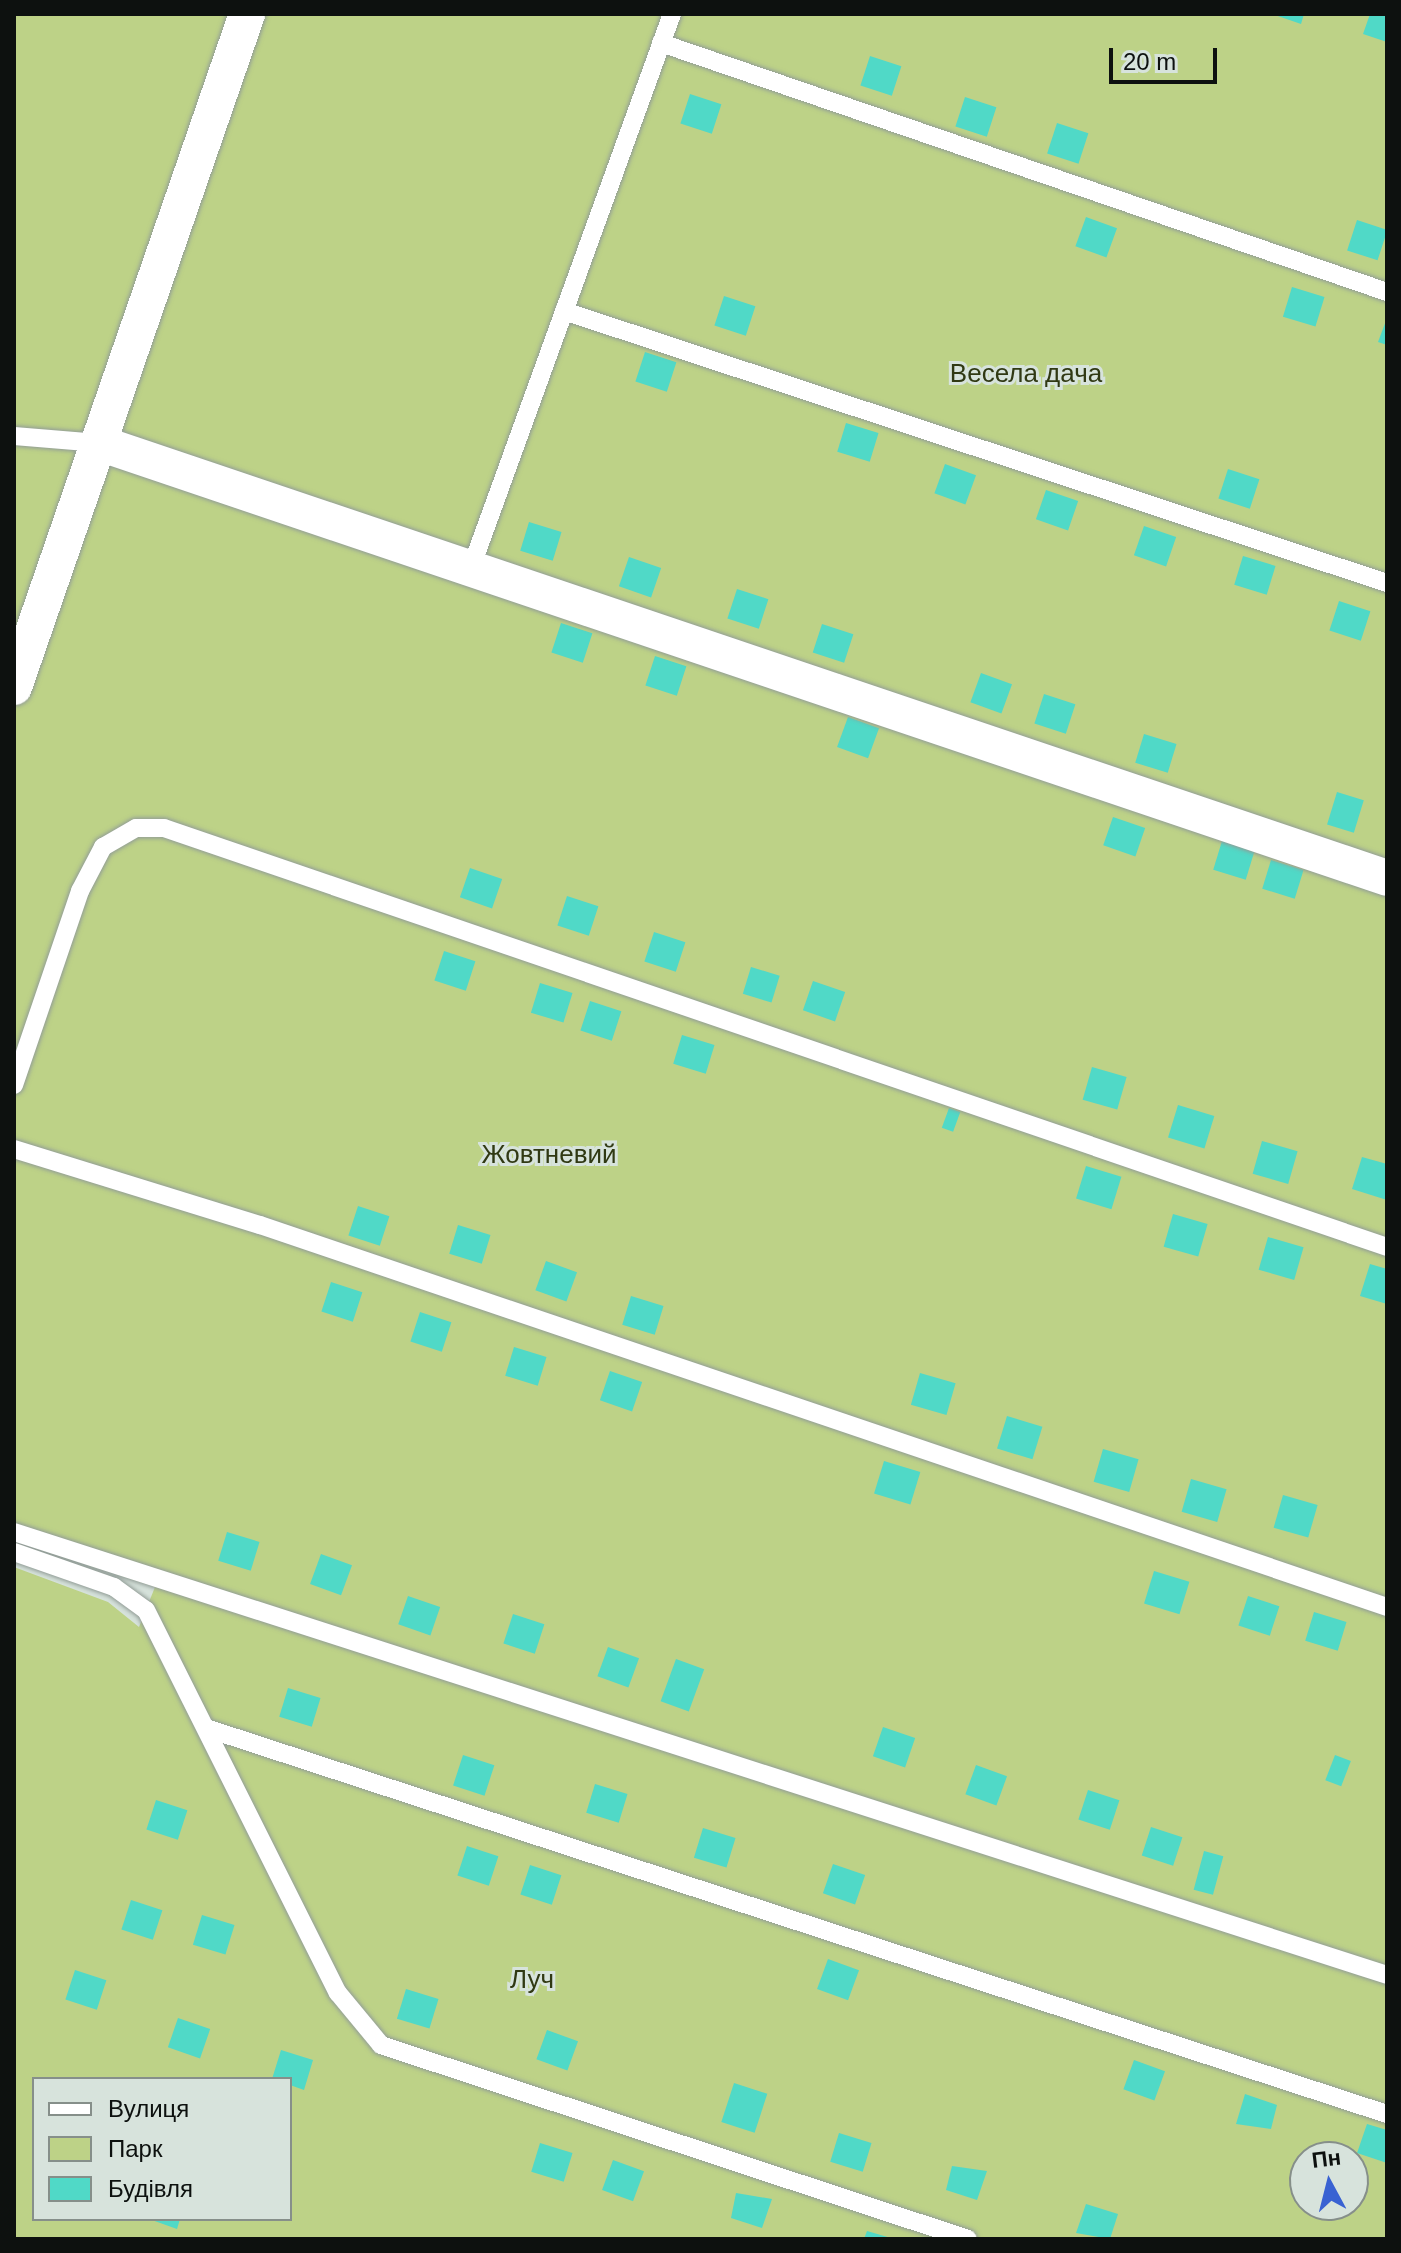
<!DOCTYPE html>
<meta charset="utf-8">
<style>
body{margin:0}
#map{position:relative;width:1401px;height:2253px;overflow:hidden;background:#d7e3dc;font-family:Helvetica,sans-serif}
div>[style]{position:absolute}
[style*='--x']{left:calc(var(--x)*1px);top:calc(var(--y)*1px);width:calc(var(--w)*1px);rotate:calc(var(--a)*1deg)}
.green>*{inset:0;background:#bdd287}
.building>*{inset:0;background:#50d9c7;transform-origin:0 0}
.roads{filter:drop-shadow(0 0 2px #929d97) drop-shadow(0 0 2px #929d97)}
.service>*{height:18px;margin:-9px;padding:0 9px;transform-origin:9px;border-radius:9px;background:#fff}
.minor>*{height:36px;margin:-18px;padding:0 18px;transform-origin:18px;border-radius:18px;background:#fff}
span{translate:-50% -50%;white-space:nowrap;text-align:center;line-height:1.15;-webkit-text-stroke:6px #d7e3dc;paint-order:stroke}
.park-label{font-size:26px;color:#303913}
.frame{position:absolute;inset:0;border:16px solid #0d110f;pointer-events:none}
.legend{position:absolute;left:32px;top:2077px;width:260px;height:144px;box-sizing:border-box;background:#d7e3dc;border:2px solid #868f8a;margin:0;padding:10px 14px;list-style:none;font-size:24px;color:#0d110f}
.legend li{display:flex;align-items:center;gap:16px;height:40px}
.legend b{width:40px;border:2px solid #868f8a}
.north{position:absolute;left:1289px;top:2141px;width:80px;height:80px;box-sizing:border-box;background:#d7e3dc;border:2px solid #868f8a;border-radius:50%;rotate:353deg;font-size:22px;font-weight:700;line-height:32px;text-align:center;color:#0d110f}
.north::after{content:'';display:block;margin:auto;width:28px;height:36px;background:#3962d2;clip-path:polygon(50% 0,100% 100%,50% 72%,0 100%)}
.scale{position:absolute;left:1109px;top:48px;width:108px;height:36px;box-sizing:border-box;border:4px solid #0d110f;border-top:0;padding-left:10px;font-size:24px;line-height:28px;white-space:nowrap;color:#0d110f;-webkit-text-stroke:6px #d7e3dc;paint-order:stroke}
</style>
<div id="map">
<div class="green">
<i style="clip-path:polygon(evenodd,14px 14px,1387px 14px,1387px 2239px,14px 2239px,14px 1567px,108px 1602px,139px 1627px,155px 1587px,14px 1541px,14px 14px,34px 2079px,290px 2079px,290px 2219px,34px 2219px,34px 2079px,14px 14px,1305px 2157px,1353px 2157px,1353px 2205px,1305px 2205px,1305px 2157px)"></i>
</div>
<div class="building">
<i style="clip-path:polygon(1272px 14px,1304px 14px,1301px 24px)"></i>
<i style="clip-path:polygon(1370px 14px,1387px 14px,1387px 42px,1363px 34px)"></i>
<i style="left:870px;top:56px;width:33px;height:31px;rotate:18deg"></i>
<i style="left:690px;top:94px;width:33px;height:31px;rotate:18deg"></i>
<i style="left:965px;top:97px;width:33px;height:31px;rotate:18deg"></i>
<i style="left:1057px;top:123px;width:33px;height:32px;rotate:18deg"></i>
<i style="left:1086px;top:217px;width:33px;height:31px;rotate:20deg"></i>
<i style="left:1357px;top:220px;width:32px;height:32px;rotate:18deg"></i>
<i style="left:1292px;top:287px;width:34px;height:31px;rotate:17deg"></i>
<i style="left:724px;top:296px;width:33px;height:31px;rotate:18deg"></i>
<i style="clip-path:polygon(1387px 318px,1387px 345px,1378px 342px)"></i>
<i style="left:645px;top:352px;width:33px;height:31px;rotate:18deg"></i>
<i style="left:846px;top:423px;width:34px;height:30px;rotate:17deg"></i>
<i style="left:945px;top:464px;width:33px;height:31px;rotate:20deg"></i>
<i style="left:1228px;top:469px;width:33px;height:31px;rotate:18deg"></i>
<i style="left:1046px;top:490px;width:34px;height:31px;rotate:19deg"></i>
<i style="left:529px;top:522px;width:34px;height:30px;rotate:17deg"></i>
<i style="left:1144px;top:526px;width:34px;height:31px;rotate:19deg"></i>
<i style="left:1243px;top:556px;width:34px;height:30px;rotate:17deg"></i>
<i style="left:629px;top:557px;width:34px;height:31px;rotate:19deg"></i>
<i style="left:737px;top:589px;width:33px;height:31px;rotate:18deg"></i>
<i style="left:1339px;top:601px;width:33px;height:31px;rotate:18deg"></i>
<i style="left:561px;top:623px;width:33px;height:31px;rotate:18deg"></i>
<i style="left:822px;top:624px;width:33px;height:30px;rotate:18deg"></i>
<i style="left:655px;top:656px;width:33px;height:31px;rotate:18deg"></i>
<i style="left:981px;top:673px;width:33px;height:31px;rotate:20deg"></i>
<i style="left:1044px;top:694px;width:33px;height:31px;rotate:18deg"></i>
<i style="left:848px;top:717px;width:33px;height:32px;rotate:20deg"></i>
<i style="left:1144px;top:734px;width:34px;height:30px;rotate:17deg"></i>
<i style="left:1337px;top:792px;width:28px;height:34px;rotate:17deg"></i>
<i style="left:1113px;top:817px;width:34px;height:30px;rotate:19deg"></i>
<i style="left:1222px;top:841px;width:34px;height:30px;rotate:17deg"></i>
<i style="left:1271px;top:860px;width:34px;height:30px;rotate:17deg"></i>
<i style="left:470px;top:868px;width:34px;height:31px;rotate:19deg"></i>
<i style="left:567px;top:896px;width:33px;height:31px;rotate:18deg"></i>
<i style="left:654px;top:932px;width:33px;height:31px;rotate:18deg"></i>
<i style="left:444px;top:951px;width:33px;height:31px;rotate:18deg"></i>
<i style="left:751px;top:967px;width:30px;height:28px;rotate:17deg"></i>
<i style="left:813px;top:981px;width:34px;height:31px;rotate:19deg"></i>
<i style="left:540px;top:983px;width:34px;height:31px;rotate:17deg"></i>
<i style="left:590px;top:1001px;width:33px;height:31px;rotate:18deg"></i>
<i style="left:682px;top:1035px;width:34px;height:30px;rotate:17deg"></i>
<i style="left:1092px;top:1067px;width:36px;height:34px;rotate:16deg"></i>
<i style="left:1178px;top:1105px;width:38px;height:34px;rotate:17deg"></i>
<i style="left:949px;top:1108px;width:12px;height:21px;rotate:20deg"></i>
<i style="left:1262px;top:1141px;width:37px;height:34px;rotate:16deg"></i>
<i style="clip-path:polygon(1362px 1157px,1387px 1164px,1387px 1200px,1352px 1189px)"></i>
<i style="left:1086px;top:1166px;width:37px;height:34px;rotate:17deg"></i>
<i style="left:358px;top:1206px;width:33px;height:31px;rotate:18deg"></i>
<i style="left:1173px;top:1214px;width:36px;height:34px;rotate:16deg"></i>
<i style="left:458px;top:1225px;width:34px;height:30px;rotate:17deg"></i>
<i style="left:1268px;top:1237px;width:37px;height:34px;rotate:16deg"></i>
<i style="left:546px;top:1261px;width:33px;height:31px;rotate:20deg"></i>
<i style="clip-path:polygon(1370px 1264px,1387px 1269px,1387px 1304px,1360px 1296px)"></i>
<i style="left:331px;top:1282px;width:33px;height:31px;rotate:18deg"></i>
<i style="left:631px;top:1296px;width:34px;height:30px;rotate:17deg"></i>
<i style="left:420px;top:1312px;width:33px;height:31px;rotate:18deg"></i>
<i style="left:514px;top:1347px;width:34px;height:30px;rotate:17deg"></i>
<i style="left:610px;top:1371px;width:34px;height:31px;rotate:19deg"></i>
<i style="left:920px;top:1373px;width:37px;height:33px;rotate:16deg"></i>
<i style="left:1007px;top:1416px;width:37px;height:34px;rotate:17deg"></i>
<i style="left:1103px;top:1449px;width:37px;height:34px;rotate:16deg"></i>
<i style="left:884px;top:1461px;width:38px;height:34px;rotate:17deg"></i>
<i style="left:1191px;top:1479px;width:37px;height:34px;rotate:16deg"></i>
<i style="left:1283px;top:1495px;width:36px;height:34px;rotate:16deg"></i>
<i style="left:227px;top:1532px;width:34px;height:30px;rotate:17deg"></i>
<i style="left:321px;top:1554px;width:33px;height:32px;rotate:20deg"></i>
<i style="left:1154px;top:1571px;width:37px;height:34px;rotate:17deg"></i>
<i style="left:408px;top:1596px;width:34px;height:30px;rotate:19deg"></i>
<i style="left:1248px;top:1596px;width:33px;height:31px;rotate:18deg"></i>
<i style="left:1314px;top:1612px;width:34px;height:30px;rotate:17deg"></i>
<i style="left:513px;top:1614px;width:33px;height:31px;rotate:18deg"></i>
<i style="left:608px;top:1647px;width:33px;height:31px;rotate:20deg"></i>
<i style="left:676px;top:1659px;width:30px;height:45px;rotate:20deg"></i>
<i style="left:288px;top:1688px;width:34px;height:30px;rotate:17deg"></i>
<i style="left:883px;top:1727px;width:34px;height:31px;rotate:19deg"></i>
<i style="left:463px;top:1755px;width:33px;height:32px;rotate:18deg"></i>
<i style="left:1335px;top:1755px;width:17px;height:27px;rotate:21deg"></i>
<i style="left:976px;top:1765px;width:33px;height:31px;rotate:20deg"></i>
<i style="left:595px;top:1784px;width:34px;height:30px;rotate:17deg"></i>
<i style="left:1088px;top:1790px;width:33px;height:31px;rotate:18deg"></i>
<i style="left:156px;top:1800px;width:33px;height:31px;rotate:18deg"></i>
<i style="left:1151px;top:1827px;width:33px;height:30px;rotate:18deg"></i>
<i style="left:703px;top:1828px;width:34px;height:31px;rotate:17deg"></i>
<i style="left:467px;top:1846px;width:33px;height:31px;rotate:18deg"></i>
<i style="left:1204px;top:1851px;width:20px;height:40px;rotate:15deg"></i>
<i style="left:833px;top:1864px;width:34px;height:31px;rotate:19deg"></i>
<i style="left:530px;top:1865px;width:33px;height:31px;rotate:18deg"></i>
<i style="left:131px;top:1900px;width:33px;height:31px;rotate:18deg"></i>
<i style="left:202px;top:1915px;width:34px;height:31px;rotate:17deg"></i>
<i style="left:828px;top:1959px;width:33px;height:32px;rotate:20deg"></i>
<i style="left:75px;top:1970px;width:33px;height:31px;rotate:18deg"></i>
<i style="left:406px;top:1989px;width:34px;height:31px;rotate:17deg"></i>
<i style="left:178px;top:2018px;width:34px;height:31px;rotate:19deg"></i>
<i style="left:547px;top:2030px;width:33px;height:31px;rotate:20deg"></i>
<i style="clip-path:polygon(281px 2050px,313px 2060px,304px 2090px,290px 2085px,290px 2079px,272px 2079px)"></i>
<i style="left:1134px;top:2060px;width:33px;height:31px;rotate:20deg"></i>
<i style="left:734px;top:2083px;width:35px;height:41px;rotate:18deg"></i>
<i style="clip-path:polygon(1245px 2094px,1277px 2105px,1271px 2129px,1236px 2124px)"></i>
<i style="clip-path:polygon(1367px 2124px,1387px 2130px,1387px 2163px,1357px 2153px)"></i>
<i style="left:839px;top:2133px;width:34px;height:30px;rotate:17deg"></i>
<i style="left:540px;top:2143px;width:34px;height:30px;rotate:17deg"></i>
<i style="left:613px;top:2160px;width:33px;height:32px;rotate:20deg"></i>
<i style="clip-path:polygon(952px 2166px,987px 2171px,977px 2200px,946px 2190px)"></i>
<i style="clip-path:polygon(736px 2193px,772px 2199px,762px 2228px,731px 2218px)"></i>
<i style="clip-path:polygon(1086px 2204px,1118px 2214px,1110px 2239px,1076px 2233px)"></i>
<i style="clip-path:polygon(149px 2219px,180px 2219px,177px 2229px)"></i>
<i style="clip-path:polygon(867px 2231px,891px 2238px,891px 2239px,864px 2239px)"></i>
</div>
<div class="roads">
<div class="service">
<i style="--x:661;--y:43;--w:768;--a:18.93"></i>
<i style="--x:564;--y:311;--w:867;--a:18.29"></i>
<i style="--x:14;--y:436;--w:85;--a:4.7"></i>
<i style="--x:471;--y:568;--w:589;--a:-70.06"></i>
<i style="--x:14;--y:1085;--w:205;--a:-71.2"></i>
<i style="--x:80;--y:891;--w:50;--a:-62.4"></i>
<i style="--x:103;--y:847;--w:38;--a:-30"></i>
<i style="--x:136;--y:828;--w:28;--a:0"></i>
<i style="--x:164;--y:828;--w:1293;--a:18.91"></i>
<i style="--x:14;--y:1149;--w:257;--a:17.2"></i>
<i style="--x:260;--y:1225;--w:1190;--a:18.72"></i>
<i style="--x:14;--y:1532;--w:1443;--a:17.88"></i>
<i style="--x:14;--y:1552;--w:106;--a:19.3"></i>
<i style="--x:114;--y:1587;--w:39;--a:36"></i>
<i style="--x:146;--y:1610;--w:428;--a:63.4"></i>
<i style="--x:338;--y:1993;--w:67;--a:50.4"></i>
<i style="--x:381;--y:2045;--w:618;--a:18.29"></i>
<i style="--x:209;--y:1729;--w:1239;--a:18.1"></i>
</div>
<div class="minor">
<i style="--x:99;--y:443;--w:1359;--a:18.66"></i>
<i style="--x:14;--y:687;--w:712;--a:-70.9"></i>
</div>
</div>
<div class="park-label">
<span style="left:1026px;top:374px">Весела дача</span>
<span style="left:549px;top:1155px">Жовтневий</span>
<span style="left:532px;top:1980px">Луч</span>
</div>
<div class="frame"></div>
<ul class="legend">
<li><b style="height:10px;background:#fff"></b>Вулиця</li>
<li><b style="height:22px;background:#bdd287"></b>Парк</li>
<li><b style="height:22px;background:#50d9c7"></b>Будівля</li>
</ul>
<div class="north">Пн</div>
<div class="scale">20 m</div>
</div>
